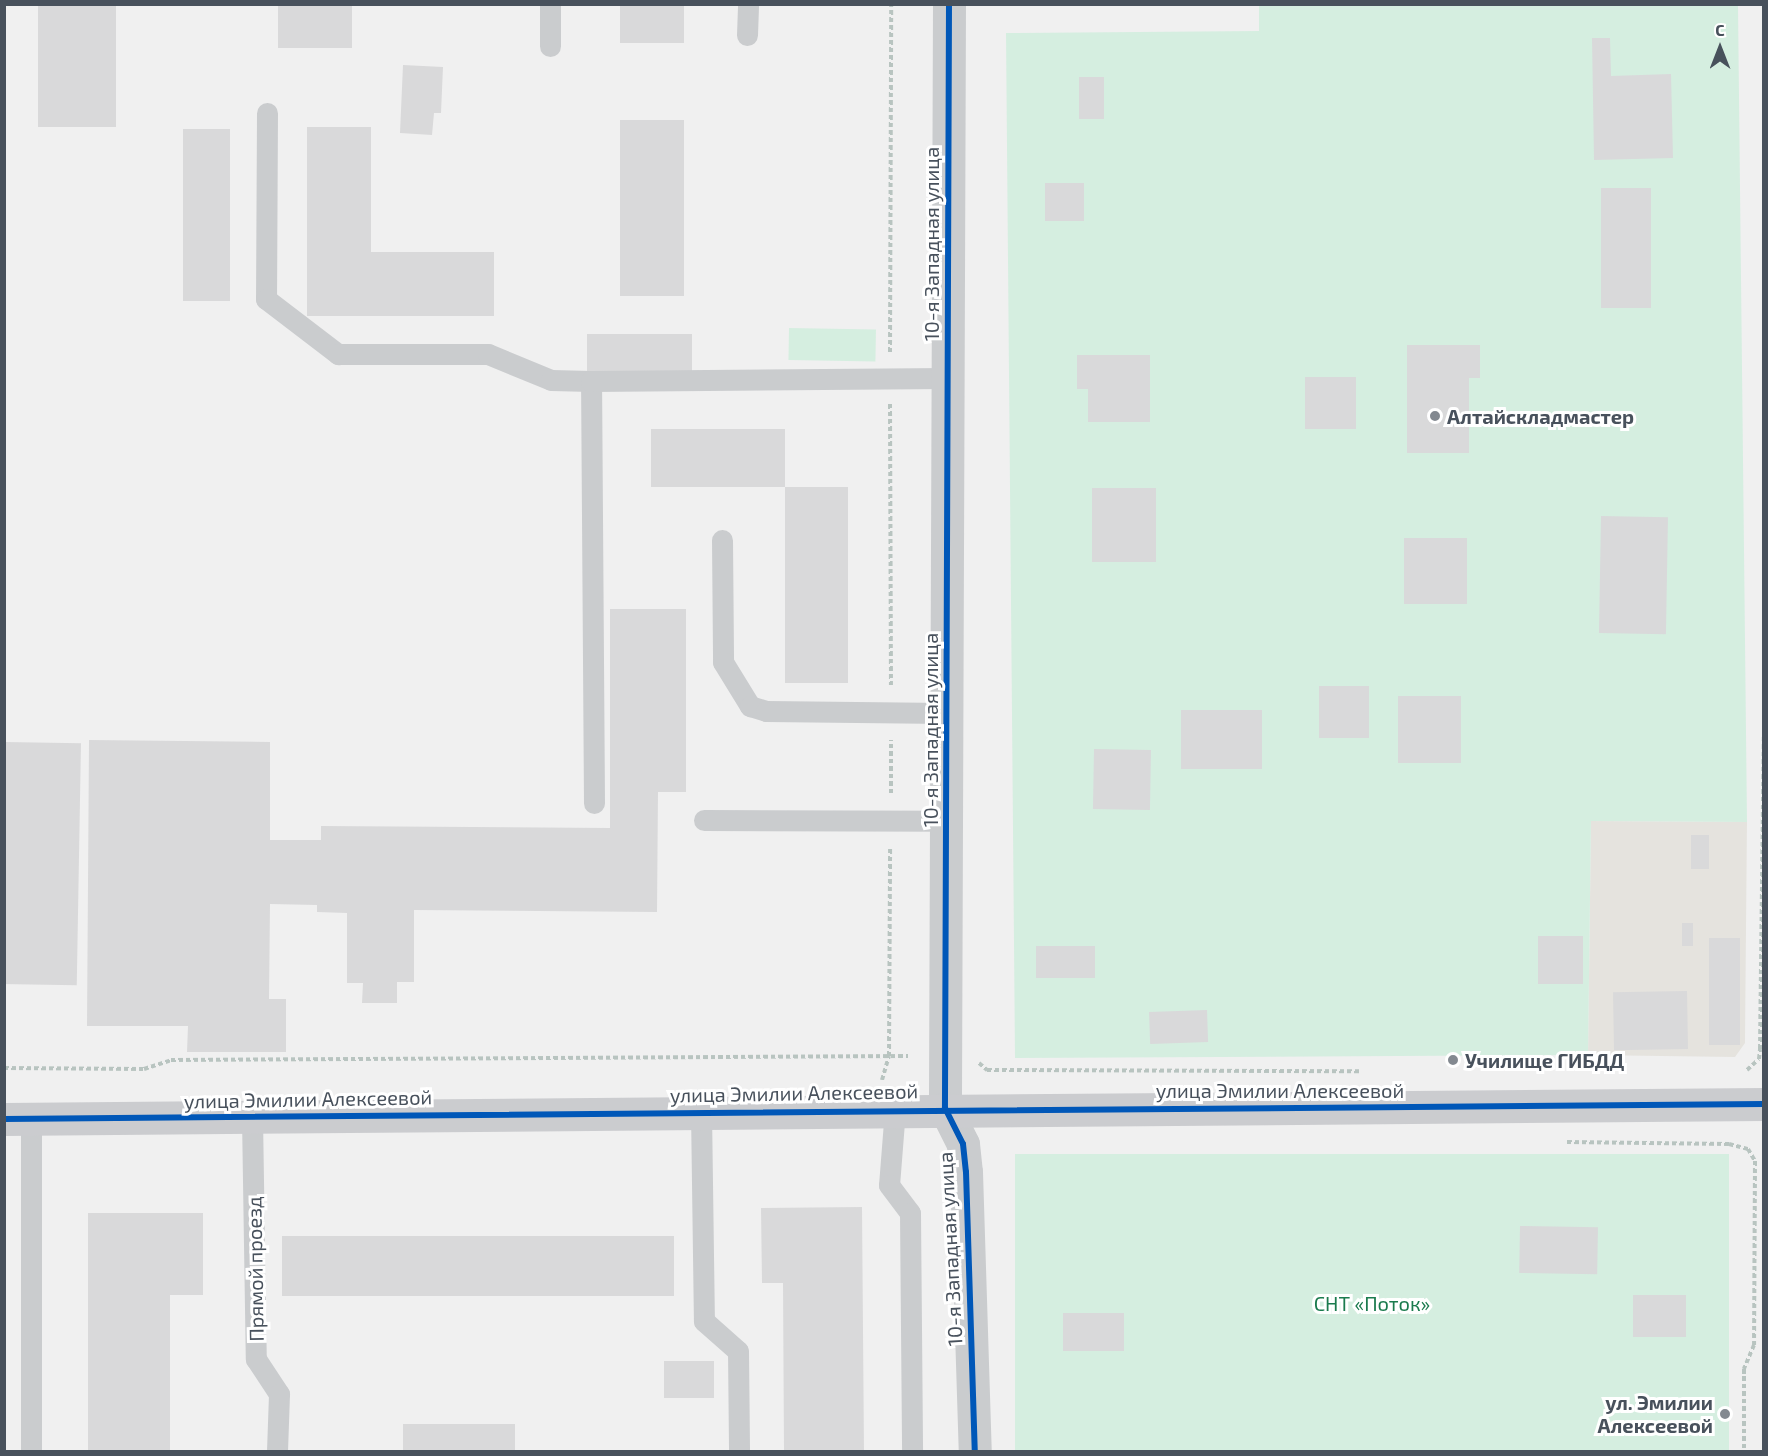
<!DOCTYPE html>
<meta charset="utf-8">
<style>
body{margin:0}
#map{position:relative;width:1768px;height:1456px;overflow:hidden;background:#f0f0f0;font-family:"Exo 2",sans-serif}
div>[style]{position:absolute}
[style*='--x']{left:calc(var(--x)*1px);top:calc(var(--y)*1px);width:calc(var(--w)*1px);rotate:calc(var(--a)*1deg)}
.commercial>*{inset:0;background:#e5e3de}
.green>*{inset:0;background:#d5eee0;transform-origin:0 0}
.building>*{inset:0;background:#d9d9da;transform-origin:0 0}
.path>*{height:4px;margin-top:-2px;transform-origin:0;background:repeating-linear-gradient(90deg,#b8c4c0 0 4.5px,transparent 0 7.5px)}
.lane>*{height:21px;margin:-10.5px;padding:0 10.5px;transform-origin:10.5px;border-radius:10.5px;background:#caccce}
.street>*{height:33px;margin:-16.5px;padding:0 16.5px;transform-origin:16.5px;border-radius:16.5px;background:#caccce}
.secondary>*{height:33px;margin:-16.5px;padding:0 16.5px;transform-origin:16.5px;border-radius:16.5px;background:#cbcccf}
.cycleway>*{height:6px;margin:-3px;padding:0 3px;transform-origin:3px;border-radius:3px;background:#0057b8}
.dots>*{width:16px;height:16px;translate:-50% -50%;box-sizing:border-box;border:3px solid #fff;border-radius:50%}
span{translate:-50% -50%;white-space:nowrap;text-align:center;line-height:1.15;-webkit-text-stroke:6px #fff;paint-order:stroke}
.street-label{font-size:20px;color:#48515c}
.poi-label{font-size:20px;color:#48515c;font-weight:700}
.left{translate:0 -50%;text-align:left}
.right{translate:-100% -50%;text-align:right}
.park-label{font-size:20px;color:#1b7b4e}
.frame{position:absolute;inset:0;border:6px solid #48515c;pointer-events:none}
.north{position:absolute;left:1690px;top:18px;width:60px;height:60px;-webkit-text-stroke:4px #fff;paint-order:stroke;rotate:0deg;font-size:16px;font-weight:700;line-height:24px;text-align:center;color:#48515c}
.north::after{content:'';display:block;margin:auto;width:21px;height:27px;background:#48515c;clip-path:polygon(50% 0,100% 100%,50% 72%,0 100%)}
</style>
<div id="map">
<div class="commercial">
<i style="clip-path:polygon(1591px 821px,1747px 822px,1745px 1043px,1735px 1057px,1588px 1055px)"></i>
</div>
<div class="green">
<i style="clip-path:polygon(1259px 4px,1738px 5px,1747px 822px,1591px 821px,1588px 1055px,1015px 1058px,1006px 33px,1259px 31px)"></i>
<i style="left:789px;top:328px;width:87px;height:32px;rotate:1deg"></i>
<i style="left:1015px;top:1154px;width:714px;height:298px"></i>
</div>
<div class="building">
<i style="left:38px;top:4px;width:78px;height:123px"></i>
<i style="left:620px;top:4px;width:64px;height:39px"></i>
<i style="left:278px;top:5px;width:74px;height:43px"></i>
<i style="clip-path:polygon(1592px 38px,1610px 38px,1611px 76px,1671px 74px,1673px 158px,1594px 160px)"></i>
<i style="clip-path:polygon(403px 65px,443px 67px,441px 113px,434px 113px,432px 135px,400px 133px)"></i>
<i style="left:1079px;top:77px;width:25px;height:42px"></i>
<i style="left:620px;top:120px;width:64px;height:176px"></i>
<i style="clip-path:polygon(307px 127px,371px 127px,371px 252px,494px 252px,494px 316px,307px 316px)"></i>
<i style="left:183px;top:129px;width:47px;height:172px"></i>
<i style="left:1045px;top:183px;width:39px;height:38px"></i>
<i style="left:1601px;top:188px;width:50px;height:120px"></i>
<i style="left:587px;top:334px;width:105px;height:37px"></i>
<i style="clip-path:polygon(1407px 345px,1480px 345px,1480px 378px,1469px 378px,1469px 453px,1407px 453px)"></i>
<i style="clip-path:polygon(1077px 355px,1150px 355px,1150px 422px,1088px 422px,1088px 389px,1077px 389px)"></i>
<i style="left:1305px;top:377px;width:51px;height:52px"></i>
<i style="left:651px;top:429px;width:134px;height:58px"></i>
<i style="left:785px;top:487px;width:63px;height:196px"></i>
<i style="left:1092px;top:488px;width:64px;height:74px"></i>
<i style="left:1601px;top:516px;width:67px;height:117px;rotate:1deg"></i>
<i style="left:1404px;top:538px;width:63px;height:66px"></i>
<i style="clip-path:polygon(610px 609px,686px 609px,686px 792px,658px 792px,657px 912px,414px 910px,414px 982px,397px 982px,397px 1003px,362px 1003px,363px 983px,347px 983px,347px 913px,317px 912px,317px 905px,270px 904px,269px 999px,286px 999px,286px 1052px,187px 1052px,188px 1026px,87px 1026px,89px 740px,270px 742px,270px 840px,321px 840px,321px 826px,610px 828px)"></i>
<i style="left:1319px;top:686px;width:50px;height:52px"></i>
<i style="left:1398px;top:696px;width:63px;height:67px"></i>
<i style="left:1181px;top:710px;width:81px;height:59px"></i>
<i style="left:5px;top:742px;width:76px;height:242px;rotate:1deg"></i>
<i style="left:1094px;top:749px;width:57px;height:60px;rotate:1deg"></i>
<i style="left:1691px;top:835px;width:18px;height:34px"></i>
<i style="left:1682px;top:923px;width:11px;height:23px"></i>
<i style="left:1538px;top:936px;width:45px;height:48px"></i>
<i style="left:1709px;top:938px;width:31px;height:107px"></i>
<i style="left:1095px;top:946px;width:32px;height:59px;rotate:90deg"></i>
<i style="left:1687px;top:991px;width:58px;height:74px;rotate:89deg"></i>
<i style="left:1207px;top:1010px;width:32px;height:58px;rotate:88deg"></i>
<i style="clip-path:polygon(862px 1207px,864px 1452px,784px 1452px,783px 1283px,762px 1283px,761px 1208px)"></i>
<i style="clip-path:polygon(88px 1213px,203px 1213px,203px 1295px,170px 1295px,170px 1452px,88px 1452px)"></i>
<i style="left:1520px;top:1226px;width:78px;height:47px;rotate:1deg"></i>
<i style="left:674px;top:1236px;width:60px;height:392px;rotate:90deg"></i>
<i style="left:1633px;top:1295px;width:53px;height:42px"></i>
<i style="left:1124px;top:1313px;width:38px;height:61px;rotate:90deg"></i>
<i style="left:664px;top:1361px;width:50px;height:37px"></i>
<i style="left:403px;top:1424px;width:112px;height:28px"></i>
</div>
<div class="path">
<i style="--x:890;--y:352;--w:348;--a:-89.8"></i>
<i style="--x:890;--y:404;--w:281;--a:89.8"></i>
<i style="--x:891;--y:793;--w:53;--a:-90"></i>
<i style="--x:979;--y:1063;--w:11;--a:41"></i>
<i style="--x:987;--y:1070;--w:372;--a:0.2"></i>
<i style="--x:4;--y:1068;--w:140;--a:0.4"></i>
<i style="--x:144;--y:1069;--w:28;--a:-18"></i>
<i style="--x:171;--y:1060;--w:737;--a:-0.31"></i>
<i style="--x:1747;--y:1070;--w:16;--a:-43"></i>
<i style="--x:1759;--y:1059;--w:10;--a:-84"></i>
<i style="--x:1760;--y:1049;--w:315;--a:-89.3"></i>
<i style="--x:882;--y:1080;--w:25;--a:-74"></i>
<i style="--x:889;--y:1056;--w:208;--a:-89.7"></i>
<i style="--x:1567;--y:1142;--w:162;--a:0.7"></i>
<i style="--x:1729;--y:1144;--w:20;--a:15"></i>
<i style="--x:1748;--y:1149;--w:14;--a:60"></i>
<i style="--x:1755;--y:1161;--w:184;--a:90.3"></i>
<i style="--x:1754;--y:1345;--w:26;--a:113"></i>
<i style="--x:1744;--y:1369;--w:83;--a:90"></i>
</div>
<div class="lane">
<i style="--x:747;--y:35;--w:31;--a:-88"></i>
<i style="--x:550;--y:46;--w:42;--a:-90"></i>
<i style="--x:267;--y:113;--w:186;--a:90.3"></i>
<i style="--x:266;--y:299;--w:91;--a:37.4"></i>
<i style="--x:338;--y:354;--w:150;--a:0"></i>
<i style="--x:488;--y:354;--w:68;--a:22.4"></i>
<i style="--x:551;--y:380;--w:40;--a:1.4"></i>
<i style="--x:722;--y:540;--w:122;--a:89.5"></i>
<i style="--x:723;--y:662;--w:52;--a:58.5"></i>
<i style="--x:750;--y:706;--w:17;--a:17"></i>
<i style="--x:766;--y:711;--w:180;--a:0.6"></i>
<i style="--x:594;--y:803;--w:422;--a:-90.4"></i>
<i style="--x:591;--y:381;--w:356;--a:-0.5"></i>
<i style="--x:704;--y:820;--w:242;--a:0.2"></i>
<i style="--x:895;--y:1109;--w:76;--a:94.5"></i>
<i style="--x:889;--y:1185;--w:35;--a:53"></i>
<i style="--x:910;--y:1213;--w:239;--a:89.5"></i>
<i style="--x:701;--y:1111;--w:210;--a:89.2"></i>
<i style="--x:704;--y:1321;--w:45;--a:41.4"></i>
<i style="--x:738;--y:1351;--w:101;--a:89.4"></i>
<i style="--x:252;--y:1117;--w:242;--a:89.1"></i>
<i style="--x:256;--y:1359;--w:42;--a:56.7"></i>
<i style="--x:279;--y:1394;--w:58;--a:92"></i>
<i style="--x:31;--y:1452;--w:334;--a:-90"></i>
</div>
<div class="street">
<i style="--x:949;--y:4;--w:1104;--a:90.21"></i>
<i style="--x:945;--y:1108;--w:40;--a:63.4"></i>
<i style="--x:963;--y:1144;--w:28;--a:84"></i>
<i style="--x:966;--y:1172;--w:280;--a:88.2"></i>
</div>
<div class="secondary">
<i style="--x:4;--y:1119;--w:1760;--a:-0.49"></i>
</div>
<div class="cycleway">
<i style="--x:949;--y:4;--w:1104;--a:90.21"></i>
<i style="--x:945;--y:1108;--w:40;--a:63.4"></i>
<i style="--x:963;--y:1144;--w:28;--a:84"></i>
<i style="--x:966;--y:1172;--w:280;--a:88.2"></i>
<i style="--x:4;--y:1119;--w:1760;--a:-0.49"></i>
</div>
<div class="dots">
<i style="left:1435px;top:416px;background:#838990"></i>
<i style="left:1453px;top:1060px;background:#838990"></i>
<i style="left:1725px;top:1414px;background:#838990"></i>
</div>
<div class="street-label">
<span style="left:931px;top:244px;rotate:-90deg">10-я Западная улица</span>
<span style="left:930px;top:730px;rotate:-90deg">10-я Западная улица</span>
<span style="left:1280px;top:1090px">улица Эмилии Алексеевой</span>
<span style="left:794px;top:1093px;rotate:-1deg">улица Эмилии Алексеевой</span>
<span style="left:308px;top:1099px;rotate:-1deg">улица Эмилии Алексеевой</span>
<span style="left:950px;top:1249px;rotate:-93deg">10-я Западная улица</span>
<span style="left:255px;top:1269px;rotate:-91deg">Прямой проезд</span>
</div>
<div class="poi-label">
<span class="left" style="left:1447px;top:416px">Алтайскладмастер</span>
<span class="left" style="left:1465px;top:1060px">Училище ГИБДД</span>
<span class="right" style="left:1713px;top:1414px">ул. Эмилии<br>Алексеевой</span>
</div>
<div class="park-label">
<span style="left:1372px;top:1303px">СНТ «Поток»</span>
</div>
<div class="frame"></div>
<div class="north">С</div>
</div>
